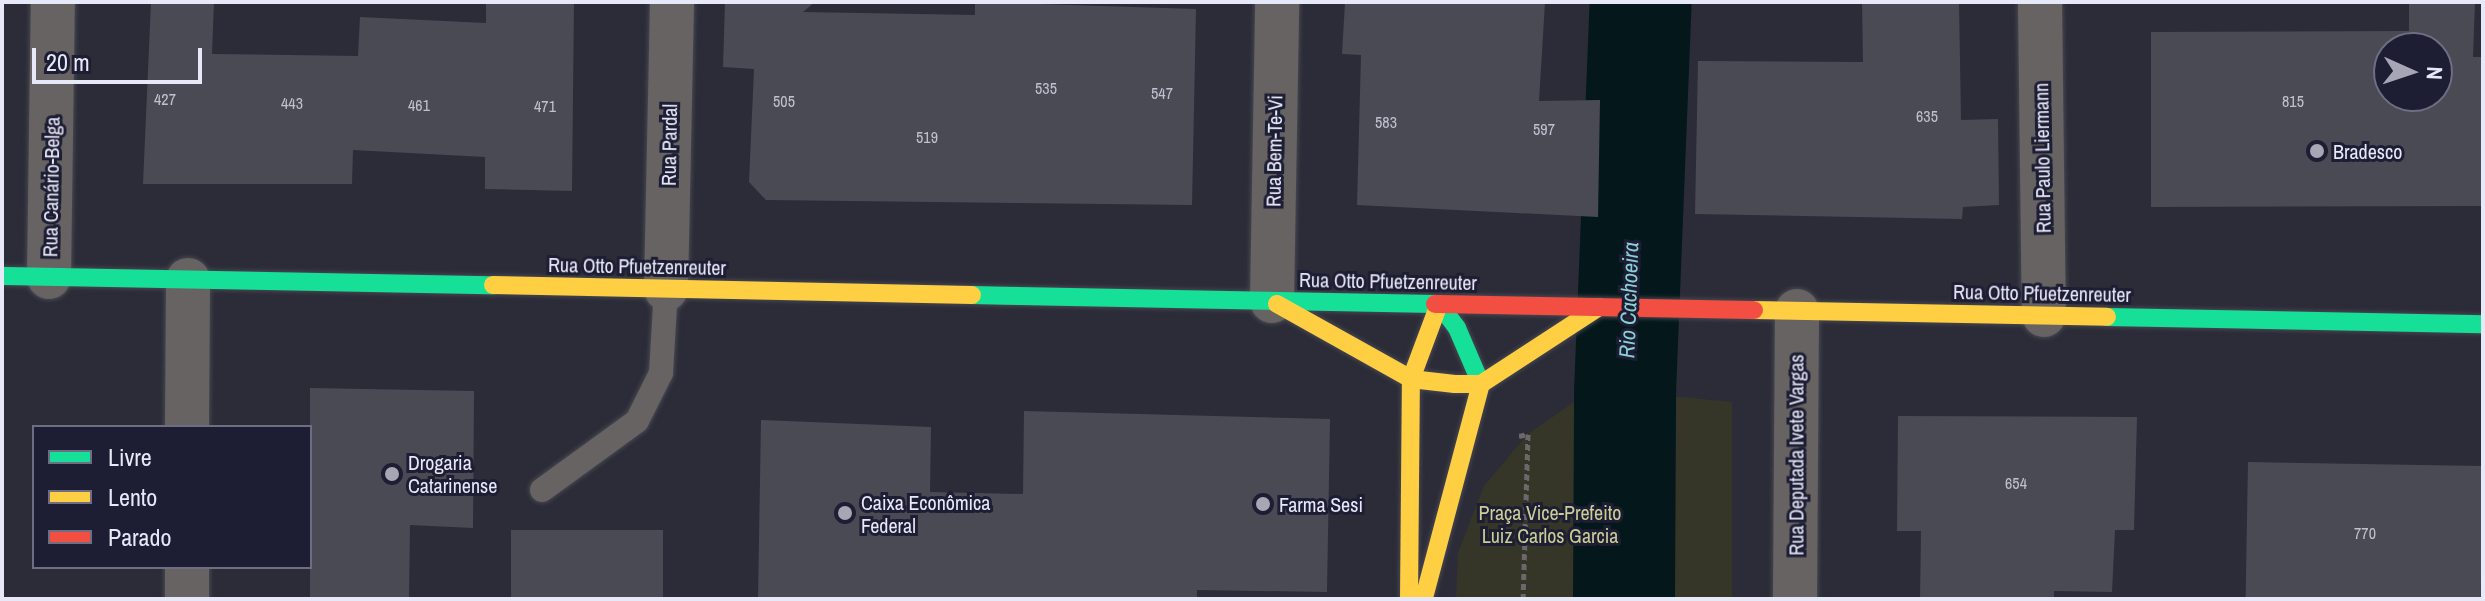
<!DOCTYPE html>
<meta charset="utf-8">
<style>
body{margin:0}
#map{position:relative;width:2485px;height:601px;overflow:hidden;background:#2c2c38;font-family:"Archivo Narrow",sans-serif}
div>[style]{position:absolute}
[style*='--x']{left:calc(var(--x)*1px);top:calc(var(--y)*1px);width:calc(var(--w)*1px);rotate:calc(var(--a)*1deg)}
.green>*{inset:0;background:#363628}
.river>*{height:102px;margin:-51px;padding:0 51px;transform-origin:51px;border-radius:51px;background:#04181b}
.building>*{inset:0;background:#4a4a55;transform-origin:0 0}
.path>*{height:5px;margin-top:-2.5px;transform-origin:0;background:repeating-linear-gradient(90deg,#69686a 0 6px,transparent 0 10px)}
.roads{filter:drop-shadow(0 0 2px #474752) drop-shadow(0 0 2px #474752)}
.lane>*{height:24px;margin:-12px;padding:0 12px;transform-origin:12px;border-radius:12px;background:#666362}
.street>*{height:44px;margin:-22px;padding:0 22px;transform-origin:22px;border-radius:22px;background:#666362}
.fast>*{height:18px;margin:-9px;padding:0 9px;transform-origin:9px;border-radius:9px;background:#16e098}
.slow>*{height:18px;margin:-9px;padding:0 9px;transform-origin:9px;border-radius:9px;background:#ffcf43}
.jam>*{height:18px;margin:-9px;padding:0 9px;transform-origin:9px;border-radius:9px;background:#f24e42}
.dots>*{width:22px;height:22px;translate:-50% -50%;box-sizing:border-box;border:4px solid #1d1d33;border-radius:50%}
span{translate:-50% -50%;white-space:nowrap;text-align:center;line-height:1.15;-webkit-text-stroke:6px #1d1d33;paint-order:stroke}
.number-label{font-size:16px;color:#c0c0cf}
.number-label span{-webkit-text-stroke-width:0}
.street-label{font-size:20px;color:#e7e8f8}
.poi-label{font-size:20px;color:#e7e8f8}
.left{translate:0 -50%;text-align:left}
.park-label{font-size:20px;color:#cbce97}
.water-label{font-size:22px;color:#88d0d6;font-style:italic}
.frame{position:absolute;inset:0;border:4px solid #e7e8f8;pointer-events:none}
.legend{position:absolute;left:32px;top:425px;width:280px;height:144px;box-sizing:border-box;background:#1d1d33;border:2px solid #6e6e82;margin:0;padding:10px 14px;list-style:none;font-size:24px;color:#e7e8f8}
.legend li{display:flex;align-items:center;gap:16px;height:40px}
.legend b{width:40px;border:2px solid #6e6e82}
.north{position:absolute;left:2373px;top:32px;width:80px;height:80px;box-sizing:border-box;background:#1d1d33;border:2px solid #6e6e82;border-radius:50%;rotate:93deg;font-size:22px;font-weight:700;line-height:32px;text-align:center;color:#e7e8f8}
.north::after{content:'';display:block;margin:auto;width:28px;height:36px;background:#a6a6b5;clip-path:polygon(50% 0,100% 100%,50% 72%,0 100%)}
.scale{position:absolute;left:32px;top:48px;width:170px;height:36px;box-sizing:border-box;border:4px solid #e7e8f8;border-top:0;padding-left:10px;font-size:24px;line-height:28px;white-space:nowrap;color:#e7e8f8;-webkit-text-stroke:6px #1d1d33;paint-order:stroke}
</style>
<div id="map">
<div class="green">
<i style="clip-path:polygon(1625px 392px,1732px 402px,1732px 599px,1456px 599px,1458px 553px,1484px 486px,1528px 434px,1574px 402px)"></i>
</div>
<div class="river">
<i style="--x:1624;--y:599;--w:207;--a:-89.7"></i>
<i style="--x:1625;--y:392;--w:390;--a:-87.7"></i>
</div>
<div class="building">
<i style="clip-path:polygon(151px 2px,214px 2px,212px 54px,358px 56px,360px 17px,486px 23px,486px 2px,574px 2px,572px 191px,485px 189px,485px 157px,353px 150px,352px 184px,143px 184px)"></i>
<i style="clip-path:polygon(725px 2px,815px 2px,803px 12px,975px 15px,975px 2px,1196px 9px,1192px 205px,766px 200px,749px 182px,754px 69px,723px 67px)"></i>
<i style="clip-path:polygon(1345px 2px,1545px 2px,1539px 101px,1600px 100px,1598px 217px,1357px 205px,1361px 55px,1342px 54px)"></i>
<i style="clip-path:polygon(1862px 2px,1959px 2px,1961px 120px,1998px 119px,1999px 205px,1963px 207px,1962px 219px,1695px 214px,1698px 61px,1863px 62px)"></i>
<i style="clip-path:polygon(evenodd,2409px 2px,2475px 2px,2473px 57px,2483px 57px,2483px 206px,2151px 207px,2151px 32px,2409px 31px,2409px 2px,2389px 48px,2437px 48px,2437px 96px,2389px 96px,2389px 48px)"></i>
<i style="clip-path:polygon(310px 388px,474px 391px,473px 528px,410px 525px,409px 599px,310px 599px)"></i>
<i style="clip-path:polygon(1024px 411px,1330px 419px,1327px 592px,1197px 590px,1197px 599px,758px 599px,761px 420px,931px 427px,930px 492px,1023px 494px)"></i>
<i style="clip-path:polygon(1898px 416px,2137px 417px,2134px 530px,2115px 530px,2112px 592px,2054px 591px,2054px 599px,1920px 599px,1921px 531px,1897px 531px)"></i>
<i style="left:2248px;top:462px;width:235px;height:137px;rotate:1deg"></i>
<i style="left:511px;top:530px;width:152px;height:69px"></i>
</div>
<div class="path">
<i style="--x:1519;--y:436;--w:9;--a:-13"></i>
<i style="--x:1528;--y:434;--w:165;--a:91.7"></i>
</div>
<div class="roads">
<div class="lane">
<i style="--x:542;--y:490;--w:117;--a:-36"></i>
<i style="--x:637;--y:421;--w:54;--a:-63.4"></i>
<i style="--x:661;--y:373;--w:84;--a:-86.6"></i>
</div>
<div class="street">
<i style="--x:2040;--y:2;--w:313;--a:89.3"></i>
<i style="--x:49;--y:277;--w:275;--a:-89.2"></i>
<i style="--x:666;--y:289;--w:287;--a:-88.8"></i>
<i style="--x:1272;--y:301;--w:299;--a:-89"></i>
<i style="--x:187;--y:427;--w:147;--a:-89.6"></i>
<i style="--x:187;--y:599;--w:32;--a:-90"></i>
<i style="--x:1795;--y:599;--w:288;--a:-89.6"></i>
</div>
<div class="fast">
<i style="--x:2;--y:276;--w:491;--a:1.1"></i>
<i style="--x:972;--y:295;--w:463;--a:1.1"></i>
<i style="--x:1439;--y:304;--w:30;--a:53"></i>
<i style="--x:1457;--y:328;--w:61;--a:66.8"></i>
<i style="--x:2107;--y:317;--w:376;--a:1.1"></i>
</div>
<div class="slow">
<i style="--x:493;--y:285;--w:479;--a:1.2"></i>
<i style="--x:1277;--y:304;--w:154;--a:29.2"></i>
<i style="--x:1411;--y:379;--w:44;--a:6.5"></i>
<i style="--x:1455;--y:384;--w:26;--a:0"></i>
<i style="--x:1481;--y:384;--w:141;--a:-33.1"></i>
<i style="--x:1754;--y:310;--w:353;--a:1.1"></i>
<i style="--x:1425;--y:594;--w:217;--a:-75.1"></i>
<i style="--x:1409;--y:599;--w:220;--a:-89.5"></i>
<i style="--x:1411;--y:379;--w:80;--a:-69.5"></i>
</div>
<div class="jam">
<i style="--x:1435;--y:304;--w:319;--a:1.1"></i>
</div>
</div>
<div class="dots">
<i style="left:2317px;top:151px;background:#a6a6b5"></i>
<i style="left:392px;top:474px;background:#a6a6b5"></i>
<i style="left:1263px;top:504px;background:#a6a6b5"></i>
<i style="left:845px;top:513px;background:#a6a6b5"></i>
</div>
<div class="number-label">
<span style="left:1046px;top:88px">535</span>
<span style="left:1162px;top:93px">547</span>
<span style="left:165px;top:99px">427</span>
<span style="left:784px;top:101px">505</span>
<span style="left:2293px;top:101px">815</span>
<span style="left:292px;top:103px">443</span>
<span style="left:419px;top:105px">461</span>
<span style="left:545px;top:106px">471</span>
<span style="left:1927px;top:116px">635</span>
<span style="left:1386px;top:122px">583</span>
<span style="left:1544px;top:129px">597</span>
<span style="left:927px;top:137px">519</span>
<span style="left:2016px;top:483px">654</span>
<span style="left:2365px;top:533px">770</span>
</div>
<div class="street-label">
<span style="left:669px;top:145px;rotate:-89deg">Rua Pardal</span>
<span style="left:1274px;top:151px;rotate:-89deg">Rua Bem-Te-Vi</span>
<span style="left:2042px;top:158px;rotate:-91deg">Rua Paulo Liermann</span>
<span style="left:51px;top:187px;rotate:-89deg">Rua Canário-Belga</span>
<span style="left:637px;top:266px;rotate:1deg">Rua Otto Pfuetzenreuter</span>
<span style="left:1388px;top:281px;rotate:1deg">Rua Otto Pfuetzenreuter</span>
<span style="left:2042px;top:293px;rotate:1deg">Rua Otto Pfuetzenreuter</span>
<span style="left:1796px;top:455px;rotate:-90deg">Rua Deputada Ivete Vargas</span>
</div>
<div class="poi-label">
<span class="left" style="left:2333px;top:151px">Bradesco</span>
<span class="left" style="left:408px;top:474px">Drogaria<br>Catarinense</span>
<span class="left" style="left:861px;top:514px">Caixa Econômica<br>Federal</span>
<span class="left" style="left:1279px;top:504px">Farma Sesi</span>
</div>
<div class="park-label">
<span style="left:1550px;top:524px">Praça Vice-Prefeito<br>Luiz Carlos Garcia</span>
</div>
<div class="water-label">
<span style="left:1629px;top:300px;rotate:-88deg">Rio Cachoeira</span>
</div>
<div class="frame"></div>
<ul class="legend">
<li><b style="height:10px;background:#16e098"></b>Livre</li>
<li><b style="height:10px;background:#ffcf43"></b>Lento</li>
<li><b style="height:10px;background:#f24e42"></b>Parado</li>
</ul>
<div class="north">N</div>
<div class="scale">20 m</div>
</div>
